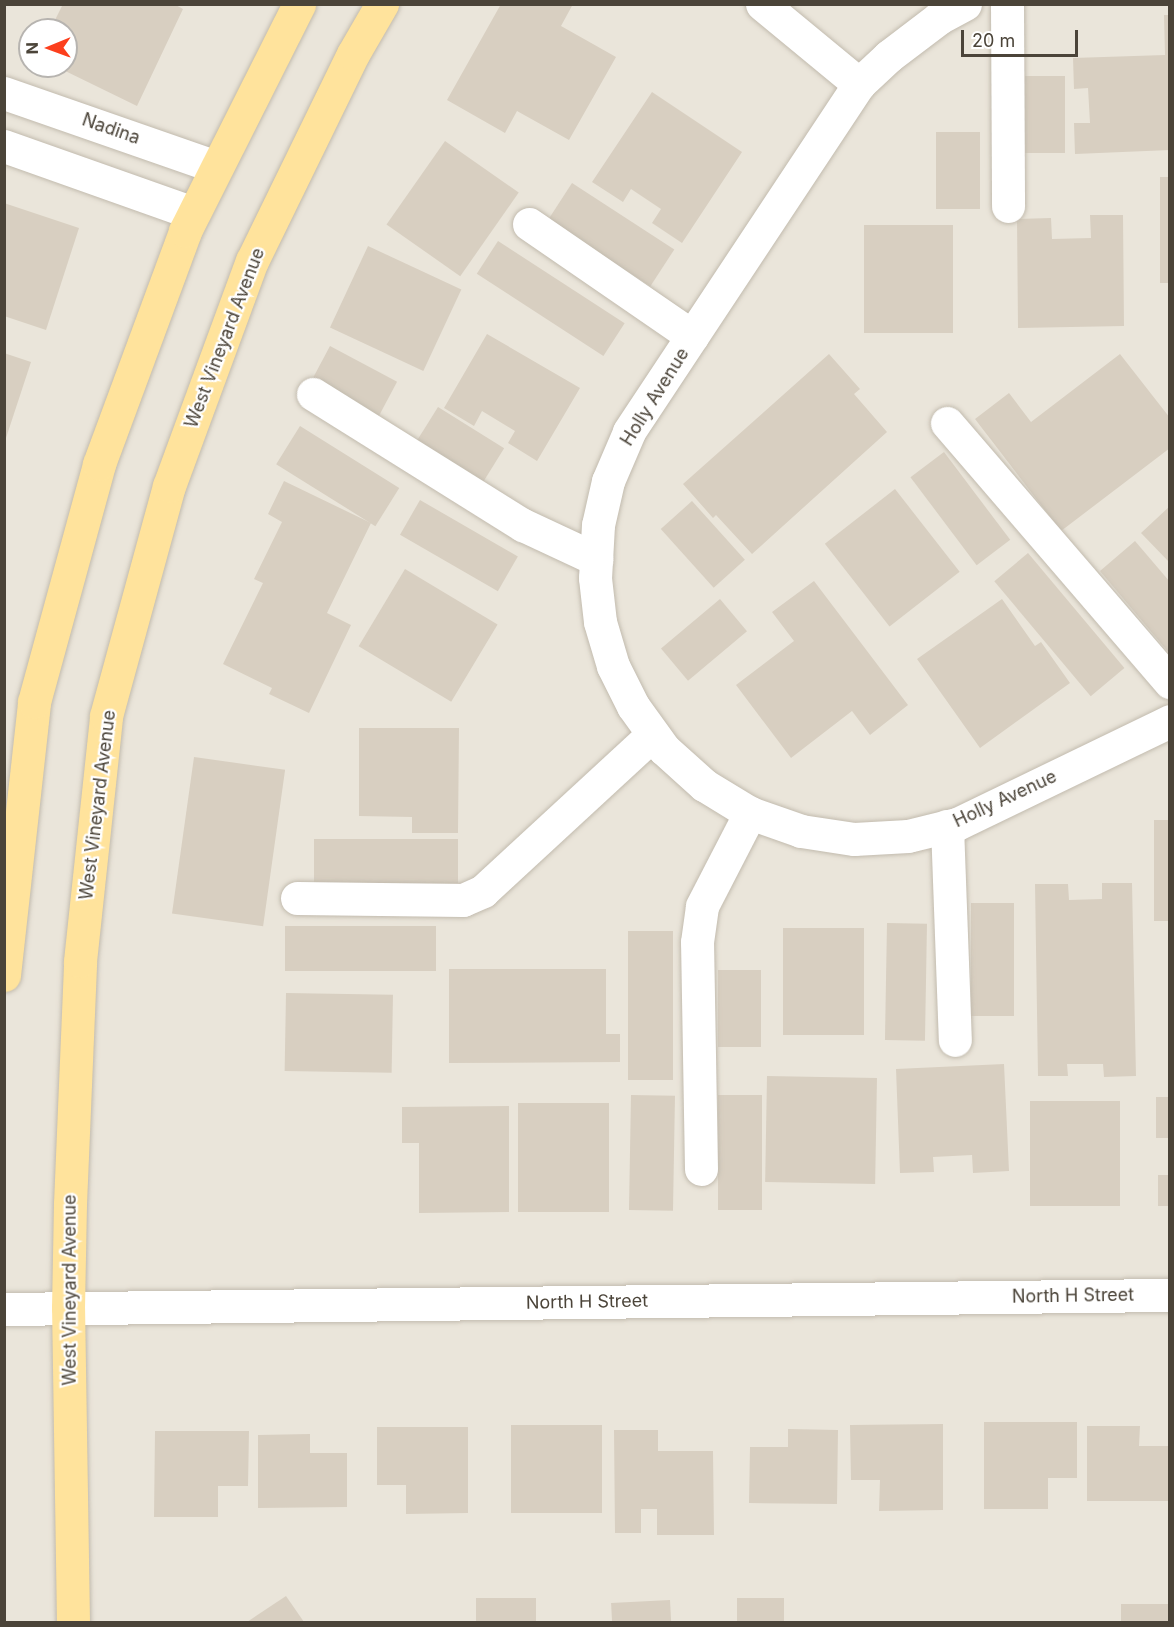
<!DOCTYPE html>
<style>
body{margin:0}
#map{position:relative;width:1174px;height:1627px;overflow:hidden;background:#f6f3ec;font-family:Inter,sans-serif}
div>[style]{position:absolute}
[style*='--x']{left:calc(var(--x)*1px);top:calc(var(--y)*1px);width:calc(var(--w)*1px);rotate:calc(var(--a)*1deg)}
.residential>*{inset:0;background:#eae5da}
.building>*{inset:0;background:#d8cfc1;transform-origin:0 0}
.roads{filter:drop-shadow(0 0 2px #c2bbae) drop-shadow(0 0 2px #c2bbae)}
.minor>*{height:33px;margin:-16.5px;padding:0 16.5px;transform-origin:16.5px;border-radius:16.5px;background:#fff}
.major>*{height:33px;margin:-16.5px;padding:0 16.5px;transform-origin:16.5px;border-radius:16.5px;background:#ffe39c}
span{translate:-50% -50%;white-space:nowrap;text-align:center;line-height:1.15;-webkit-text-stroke:4.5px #fff;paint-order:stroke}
.street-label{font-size:18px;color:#4b4439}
.frame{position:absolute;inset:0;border:6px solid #4b4439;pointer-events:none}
.north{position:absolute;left:18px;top:18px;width:60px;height:60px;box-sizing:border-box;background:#fff;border:2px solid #b7b4b0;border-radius:50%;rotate:269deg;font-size:16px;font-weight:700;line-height:24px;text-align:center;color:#4b4439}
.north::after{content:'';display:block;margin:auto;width:21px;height:27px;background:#fc3f1d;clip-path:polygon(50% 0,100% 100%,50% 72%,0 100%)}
.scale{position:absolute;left:961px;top:30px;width:117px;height:27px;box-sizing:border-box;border:3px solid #4b4439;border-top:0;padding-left:8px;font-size:18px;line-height:21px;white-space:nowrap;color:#4b4439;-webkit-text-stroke:4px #fff;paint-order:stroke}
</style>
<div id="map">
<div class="residential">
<i style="clip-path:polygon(evenodd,5px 5px,1169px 5px,1169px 1622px,5px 1622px,5px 5px,30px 30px,66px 30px,66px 66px,30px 66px,30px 30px)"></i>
</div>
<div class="building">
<i style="clip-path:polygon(63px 4px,174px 4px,183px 9px,137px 106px,55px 66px,66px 66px,66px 30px,50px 30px)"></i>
<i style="clip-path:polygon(501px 4px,573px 4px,561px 26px,616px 57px,569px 140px,517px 111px,505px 133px,447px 100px)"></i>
<i style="clip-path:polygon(1164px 15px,1170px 15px,1170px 150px,1075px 154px,1074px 123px,1090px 123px,1088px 88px,1074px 89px,1073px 58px,1165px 55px)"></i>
<i style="left:1065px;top:76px;width:77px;height:40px;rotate:90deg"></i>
<i style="clip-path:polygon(652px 92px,742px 152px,682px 243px,652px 223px,661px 209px,631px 189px,623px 202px,592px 182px)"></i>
<i style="left:936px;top:132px;width:44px;height:77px"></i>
<i style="left:445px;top:141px;width:90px;height:102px;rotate:35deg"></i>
<i style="left:1160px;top:177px;width:10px;height:106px"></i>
<i style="left:572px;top:183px;width:122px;height:44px;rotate:33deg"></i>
<i style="clip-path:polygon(4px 203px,79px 228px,46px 330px,4px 316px)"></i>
<i style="clip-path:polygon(1090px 215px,1123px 215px,1124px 326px,1018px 328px,1017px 219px,1051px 218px,1052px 239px,1091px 238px)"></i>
<i style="left:864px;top:225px;width:89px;height:108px"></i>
<i style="left:498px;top:241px;width:151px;height:39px;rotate:33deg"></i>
<i style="left:368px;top:246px;width:103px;height:90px;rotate:25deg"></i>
<i style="clip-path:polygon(487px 334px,580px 388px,537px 461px,508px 443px,515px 431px,482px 411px,474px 426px,444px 408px)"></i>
<i style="left:330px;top:346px;width:76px;height:44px;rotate:28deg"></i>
<i style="clip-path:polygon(4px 353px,31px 362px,5px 441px,4px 441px)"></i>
<i style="clip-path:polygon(829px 354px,860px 389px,854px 394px,887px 432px,752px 554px,716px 515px,713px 518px,683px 484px)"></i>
<i style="clip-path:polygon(1120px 354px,1170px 418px,1170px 448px,1061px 531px,975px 419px,1009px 393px,1031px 422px)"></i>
<i style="left:438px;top:407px;width:78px;height:44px;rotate:32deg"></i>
<i style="left:300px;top:426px;width:117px;height:45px;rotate:32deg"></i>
<i style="left:944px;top:452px;width:110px;height:42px;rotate:53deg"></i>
<i style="clip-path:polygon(284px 481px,371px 523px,327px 613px,351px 625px,309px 713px,269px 694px,272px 688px,223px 664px,263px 583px,254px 579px,282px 522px,268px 514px)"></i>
<i style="left:895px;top:489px;width:105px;height:89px;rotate:52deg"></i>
<i style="left:420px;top:500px;width:113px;height:40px;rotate:30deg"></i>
<i style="left:692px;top:501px;width:79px;height:42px;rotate:48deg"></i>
<i style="clip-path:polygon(1170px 506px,1170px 563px,1141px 533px)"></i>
<i style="clip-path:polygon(1135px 541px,1170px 582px,1170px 654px,1100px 571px)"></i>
<i style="left:1028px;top:553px;width:150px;height:44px;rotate:50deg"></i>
<i style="left:405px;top:569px;width:108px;height:90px;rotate:31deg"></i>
<i style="clip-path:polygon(814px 581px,908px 705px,870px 735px,852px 711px,791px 758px,736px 685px,794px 641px,772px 612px)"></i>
<i style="left:720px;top:599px;width:42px;height:77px;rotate:50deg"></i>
<i style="clip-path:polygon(1002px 599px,1035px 646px,1041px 642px,1070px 683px,980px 748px,917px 659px)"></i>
<i style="clip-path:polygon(359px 728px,459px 728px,458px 833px,412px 833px,412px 817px,359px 816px)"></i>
<i style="left:194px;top:757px;width:92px;height:158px;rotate:8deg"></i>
<i style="left:1154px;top:820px;width:16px;height:101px"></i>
<i style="left:314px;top:839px;width:144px;height:44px"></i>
<i style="clip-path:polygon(1102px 883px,1132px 883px,1136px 1076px,1104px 1077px,1103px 1064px,1067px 1064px,1068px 1076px,1038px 1076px,1035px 884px,1068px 884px,1069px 900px,1102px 899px)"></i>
<i style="left:971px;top:903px;width:43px;height:113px"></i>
<i style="left:887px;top:923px;width:40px;height:117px;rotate:1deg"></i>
<i style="left:285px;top:926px;width:151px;height:45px"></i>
<i style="left:864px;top:928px;width:107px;height:81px;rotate:90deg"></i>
<i style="left:628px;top:931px;width:45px;height:149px"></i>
<i style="clip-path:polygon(449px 969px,606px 969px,606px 1034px,620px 1034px,620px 1062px,449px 1063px)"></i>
<i style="left:718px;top:970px;width:43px;height:77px"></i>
<i style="left:286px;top:993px;width:107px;height:78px;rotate:1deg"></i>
<i style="clip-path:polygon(1004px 1064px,1009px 1171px,973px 1173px,972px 1155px,933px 1157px,934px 1172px,900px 1173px,896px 1069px)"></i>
<i style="left:767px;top:1076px;width:110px;height:106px;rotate:1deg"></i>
<i style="left:631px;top:1095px;width:44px;height:115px;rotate:1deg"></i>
<i style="left:718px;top:1095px;width:44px;height:115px"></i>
<i style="left:1156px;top:1097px;width:14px;height:41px"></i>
<i style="left:1030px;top:1101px;width:90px;height:105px"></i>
<i style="left:518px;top:1103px;width:91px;height:109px"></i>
<i style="clip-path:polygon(509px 1106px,509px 1212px,419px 1213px,419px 1143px,402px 1143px,402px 1107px)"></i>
<i style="left:1158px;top:1175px;width:12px;height:31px"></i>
<i style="clip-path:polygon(984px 1422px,1077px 1422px,1077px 1478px,1048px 1478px,1048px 1509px,984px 1509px)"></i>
<i style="clip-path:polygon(943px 1424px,943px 1510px,879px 1511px,880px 1480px,851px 1480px,850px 1425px)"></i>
<i style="left:511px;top:1425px;width:91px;height:88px"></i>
<i style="clip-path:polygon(1087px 1426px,1140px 1426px,1139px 1446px,1170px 1446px,1170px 1501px,1087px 1501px)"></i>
<i style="clip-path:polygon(377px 1427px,468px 1427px,468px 1513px,406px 1514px,406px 1485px,377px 1485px)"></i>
<i style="clip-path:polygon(788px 1429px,838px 1430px,837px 1504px,749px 1503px,750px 1447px,788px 1447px)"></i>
<i style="clip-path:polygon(614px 1430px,658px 1430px,658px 1451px,713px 1451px,714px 1535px,657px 1535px,657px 1509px,641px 1509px,641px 1533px,615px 1533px)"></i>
<i style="clip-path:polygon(155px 1431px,249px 1431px,248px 1486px,218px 1486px,218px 1517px,154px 1517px)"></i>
<i style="clip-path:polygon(310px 1434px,310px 1453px,347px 1453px,347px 1507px,258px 1508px,258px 1435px)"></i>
<i style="clip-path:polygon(286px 1596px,304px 1622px,247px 1622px)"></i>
<i style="left:476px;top:1598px;width:60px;height:24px"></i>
<i style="left:784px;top:1598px;width:24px;height:47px;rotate:90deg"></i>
<i style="left:670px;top:1600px;width:22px;height:59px;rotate:87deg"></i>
<i style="left:1170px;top:1604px;width:18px;height:49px;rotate:90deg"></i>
</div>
<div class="roads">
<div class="minor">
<i style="--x:762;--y:4;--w:126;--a:39.5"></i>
<i style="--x:965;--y:4;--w:30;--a:152"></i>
<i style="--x:939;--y:18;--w:63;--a:142.8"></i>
<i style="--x:889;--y:56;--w:41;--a:137"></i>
<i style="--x:859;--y:84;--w:417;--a:123.5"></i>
<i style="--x:629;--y:432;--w:53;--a:113.2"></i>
<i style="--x:608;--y:481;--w:45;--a:102.8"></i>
<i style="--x:598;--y:525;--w:53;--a:93.2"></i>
<i style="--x:595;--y:578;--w:44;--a:83.5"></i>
<i style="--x:600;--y:622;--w:46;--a:73.5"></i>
<i style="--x:613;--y:666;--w:45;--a:63.4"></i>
<i style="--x:633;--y:706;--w:53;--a:54.2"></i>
<i style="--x:664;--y:749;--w:54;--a:42"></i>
<i style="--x:704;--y:785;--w:54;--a:31.3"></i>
<i style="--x:750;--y:813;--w:54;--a:19.4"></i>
<i style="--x:801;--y:831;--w:54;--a:8.6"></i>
<i style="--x:854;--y:839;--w:54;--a:-3.2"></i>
<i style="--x:908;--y:836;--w:50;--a:-13.8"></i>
<i style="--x:957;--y:824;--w:237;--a:-25.8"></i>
<i style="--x:1007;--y:4;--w:202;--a:89.7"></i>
<i style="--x:4;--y:93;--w:225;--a:19.2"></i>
<i style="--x:4;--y:146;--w:201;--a:19.5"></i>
<i style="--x:529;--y:224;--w:198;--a:34.5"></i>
<i style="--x:313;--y:394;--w:248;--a:32"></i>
<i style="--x:523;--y:525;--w:81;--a:25"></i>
<i style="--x:947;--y:423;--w:342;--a:49.3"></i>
<i style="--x:947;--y:826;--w:214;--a:87.9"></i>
<i style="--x:297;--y:898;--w:166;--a:0.7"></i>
<i style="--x:463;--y:900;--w:22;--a:-24"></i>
<i style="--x:483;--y:891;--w:231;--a:-42.7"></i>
<i style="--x:701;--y:1169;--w:227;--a:-91"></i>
<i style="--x:697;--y:942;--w:36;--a:-82"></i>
<i style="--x:702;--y:906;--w:105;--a:-62.7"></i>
<i style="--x:4;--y:1309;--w:1166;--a:-0.69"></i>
</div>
<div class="major">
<i style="--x:4;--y:975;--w:275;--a:-83.7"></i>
<i style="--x:34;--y:702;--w:247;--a:-74.7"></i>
<i style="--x:99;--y:464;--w:248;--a:-69.7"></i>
<i style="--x:185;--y:231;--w:254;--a:-63.3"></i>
<i style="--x:73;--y:1622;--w:314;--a:-90.9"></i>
<i style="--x:68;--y:1308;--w:104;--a:-88.9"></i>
<i style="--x:70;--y:1204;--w:243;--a:-87.6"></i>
<i style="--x:80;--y:961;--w:246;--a:-83.9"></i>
<i style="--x:106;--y:716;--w:238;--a:-74.7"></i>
<i style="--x:169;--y:486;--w:240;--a:-69.8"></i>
<i style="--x:252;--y:261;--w:230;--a:-64"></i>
<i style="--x:353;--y:54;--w:58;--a:-59.9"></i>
</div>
</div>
<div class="street-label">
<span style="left:111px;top:129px;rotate:19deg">Nadina</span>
<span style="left:225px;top:338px;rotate:-69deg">West Vineyard Avenue</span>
<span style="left:655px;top:397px;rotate:-58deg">Holly Avenue</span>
<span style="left:1005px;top:799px;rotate:-25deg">Holly Avenue</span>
<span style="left:98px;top:805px;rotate:-83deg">West Vineyard Avenue</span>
<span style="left:70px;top:1290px;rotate:-90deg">West Vineyard Avenue</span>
<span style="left:1073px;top:1296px;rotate:-1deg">North H Street</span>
<span style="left:587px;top:1302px;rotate:-1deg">North H Street</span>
</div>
<div class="frame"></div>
<div class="north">N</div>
<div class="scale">20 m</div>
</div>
